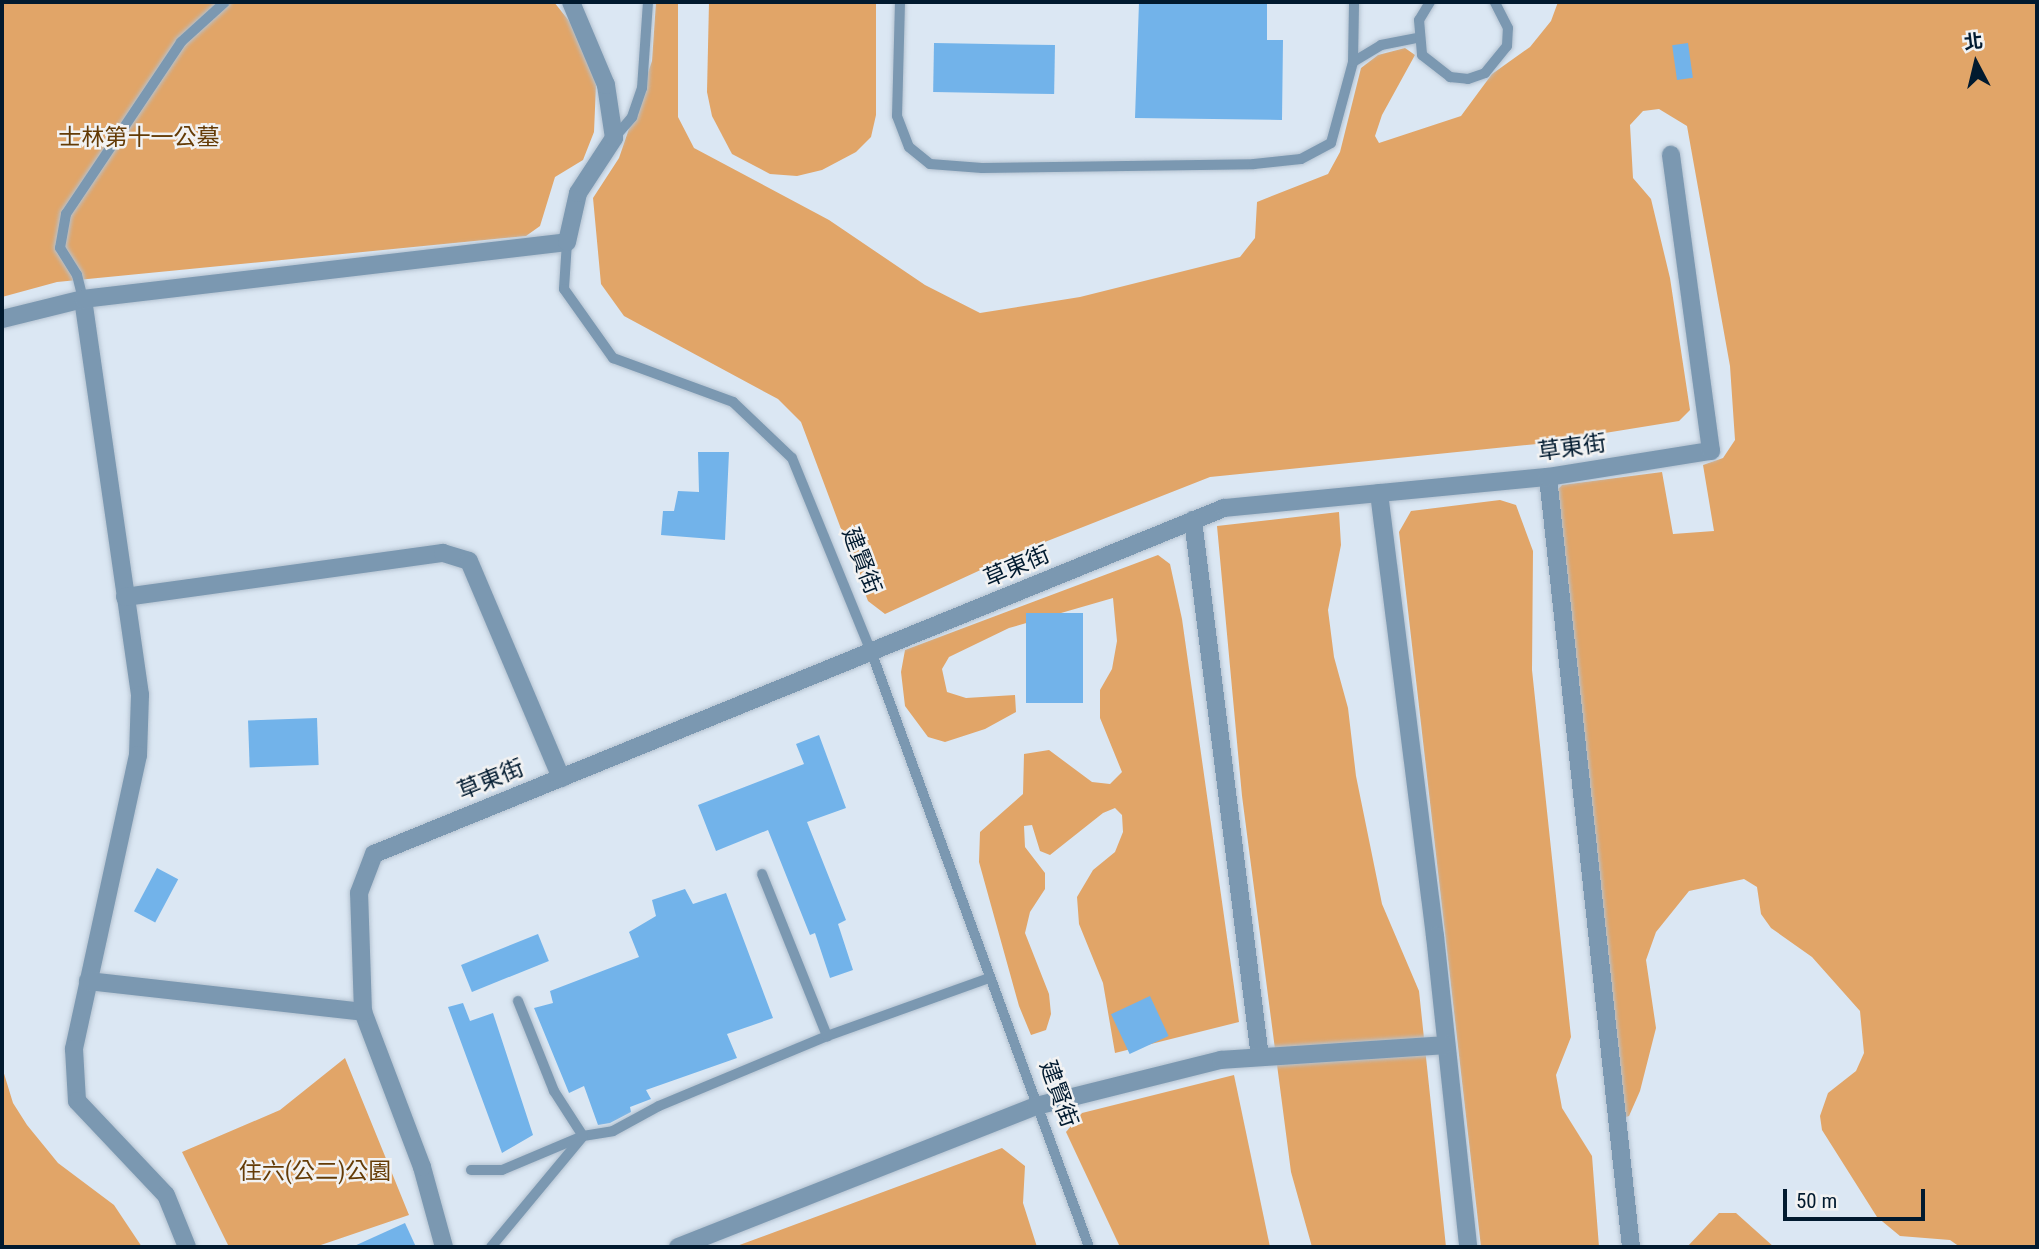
<!DOCTYPE html>
<meta charset="utf-8">
<style>
body{margin:0}
#map{position:relative;width:2039px;height:1249px;overflow:hidden;background:#dbe7f3;font-family:"Roboto Condensed","Noto Sans TC",sans-serif}
div>[style]{position:absolute}
[style*='--x']{left:calc(var(--x)*1px);top:calc(var(--y)*1px);width:calc(var(--w)*1px);rotate:calc(var(--a)*1deg)}
.green>*{inset:0;background:#e1a568}
.building>*{inset:0;background:#72b3ea;transform-origin:0 0}
.roads{filter:drop-shadow(0 0 2px #b4c2d0) drop-shadow(0 0 2px #b4c2d0)}
.lane>*{height:10px;margin:-5px;padding:0 5px;transform-origin:5px;border-radius:5px;background:#7b98b1}
.street>*{height:18px;margin:-9px;padding:0 9px;transform-origin:9px;border-radius:9px;background:#7b98b1}
span{translate:-50% -50%;white-space:nowrap;text-align:center;line-height:1.15;-webkit-text-stroke:5px #f2f2f2;paint-order:stroke}
.park-label{font-size:23px;color:#643b06}
.street-label{font-size:23px;color:#011a2f}
.frame{position:absolute;inset:0;border:4px solid #011a2f;pointer-events:none}
.north{position:absolute;left:1941px;top:28px;width:70px;height:70px;-webkit-text-stroke:5px #f2f2f2;paint-order:stroke;rotate:353deg;font-size:19px;font-weight:700;line-height:28px;text-align:center;color:#011a2f}
.north::after{content:'';display:block;margin:auto;width:24px;height:32px;background:#011a2f;clip-path:polygon(50% 0,100% 100%,50% 72%,0 100%)}
.scale{position:absolute;left:1783px;top:1189px;width:142px;height:32px;box-sizing:border-box;border:4px solid #011a2f;border-top:0;padding-left:9px;font-size:21px;line-height:24px;white-space:nowrap;color:#011a2f;-webkit-text-stroke:5px #f2f2f2;paint-order:stroke}
</style>
<div id="map">
<div class="green">
<i style="clip-path:polygon(2px 2px,554px 2px,585px 41px,596px 85px,594px 132px,583px 160px,555px 177px,540px 226px,526px 236px,57px 282px,2px 297px)"></i>
<i style="clip-path:polygon(656px 2px,678px 2px,678px 117px,694px 148px,829px 220px,925px 285px,980px 313px,1080px 297px,1240px 257px,1255px 238px,1257px 202px,1328px 174px,1340px 152px,1361px 68px,1378px 55px,1405px 48px,1415px 55px,1382px 115px,1375px 136px,1379px 143px,1461px 116px,1492px 74px,1530px 47px,1551px 21px,1558px 2px,2037px 2px,2037px 1247px,1960px 1247px,1950px 1240px,1900px 1236px,1877px 1217px,1822px 1130px,1820px 1116px,1828px 1093px,1856px 1071px,1864px 1053px,1860px 1011px,1812px 957px,1771px 928px,1761px 914px,1757px 887px,1744px 879px,1689px 891px,1656px 932px,1646px 960px,1656px 1028px,1640px 1091px,1629px 1116px,1623px 1118px,1555px 492px,1562px 485px,1662px 472px,1673px 534px,1714px 531px,1703px 465px,1723px 458px,1735px 440px,1730px 366px,1687px 126px,1659px 109px,1643px 111px,1630px 125px,1633px 178px,1651px 199px,1670px 278px,1690px 410px,1679px 421px,1537px 444px,1210px 477px,1022px 551px,885px 614px,868px 601px,801px 422px,778px 399px,624px 316px,601px 284px,593px 198px,619px 158px,652px 61px)"></i>
<i style="clip-path:polygon(709px 2px,876px 2px,876px 115px,871px 137px,856px 152px,822px 170px,797px 176px,770px 174px,732px 154px,712px 116px,707px 92px)"></i>
<i style="clip-path:polygon(1500px 500px,1516px 505px,1533px 551px,1532px 670px,1571px 1037px,1556px 1075px,1562px 1108px,1592px 1156px,1599px 1247px,1481px 1247px,1399px 532px,1411px 511px)"></i>
<i style="clip-path:polygon(1339px 512px,1341px 545px,1328px 610px,1334px 657px,1348px 708px,1356px 776px,1382px 904px,1419px 991px,1446px 1247px,1312px 1247px,1291px 1172px,1242px 796px,1217px 526px)"></i>
<i style="clip-path:polygon(1158px 555px,1170px 564px,1182px 619px,1239px 1022px,1115px 1053px,1103px 983px,1079px 924px,1077px 897px,1093px 870px,1115px 852px,1123px 832px,1122px 815px,1115px 808px,1103px 813px,1050px 855px,1040px 851px,1032px 825px,1024px 826px,1025px 847px,1045px 873px,1045px 889px,1030px 912px,1025px 933px,1049px 994px,1051px 1014px,1046px 1030px,1031px 1035px,1019px 1006px,979px 862px,980px 832px,1023px 794px,1024px 754px,1049px 750px,1092px 782px,1110px 784px,1122px 772px,1100px 718px,1100px 690px,1112px 669px,1117px 641px,1113px 598px,1009px 628px,949px 657px,942px 669px,947px 692px,966px 698px,1015px 695px,1016px 712px,985px 729px,945px 742px,928px 737px,905px 706px,901px 672px,905px 650px)"></i>
<i style="clip-path:polygon(345px 1058px,409px 1215px,315px 1247px,229px 1247px,182px 1152px,280px 1110px)"></i>
<i style="clip-path:polygon(2px 1067px,13px 1103px,27px 1125px,58px 1163px,114px 1205px,142px 1247px,2px 1247px)"></i>
<i style="clip-path:polygon(1234px 1075px,1270px 1247px,1120px 1247px,1066px 1132px,1082px 1113px)"></i>
<i style="clip-path:polygon(1002px 1148px,1025px 1166px,1023px 1203px,1037px 1247px,734px 1247px)"></i>
<i style="clip-path:polygon(1719px 1213px,1736px 1213px,1774px 1247px,1687px 1247px)"></i>
</div>
<div class="building">
<i style="clip-path:polygon(1139px 2px,1267px 2px,1267px 40px,1283px 40px,1282px 120px,1135px 118px)"></i>
<i style="left:934px;top:43px;width:121px;height:49px;rotate:1deg"></i>
<i style="left:1688px;top:43px;width:35px;height:16px;rotate:82deg"></i>
<i style="clip-path:polygon(698px 452px,729px 452px,725px 540px,661px 535px,663px 511px,674px 511px,678px 491px,699px 492px)"></i>
<i style="left:1026px;top:613px;width:57px;height:90px"></i>
<i style="left:317px;top:718px;width:47px;height:69px;rotate:88deg"></i>
<i style="clip-path:polygon(819px 735px,846px 808px,807px 822px,846px 920px,838px 924px,853px 970px,830px 978px,815px 933px,810px 935px,768px 830px,716px 851px,698px 805px,804px 764px,796px 744px)"></i>
<i style="left:157px;top:868px;width:24px;height:49px;rotate:28deg"></i>
<i style="clip-path:polygon(685px 889px,693px 904px,726px 893px,773px 1018px,727px 1034px,737px 1058px,646px 1090px,651px 1099px,630px 1107px,631px 1112px,610px 1123px,598px 1125px,584px 1086px,569px 1093px,534px 1008px,553px 1003px,550px 991px,639px 957px,629px 932px,656px 916px,652px 900px)"></i>
<i style="left:538px;top:934px;width:29px;height:83px;rotate:68deg"></i>
<i style="left:1150px;top:996px;width:44px;height:43px;rotate:65deg"></i>
<i style="clip-path:polygon(463px 1003px,470px 1021px,493px 1013px,533px 1135px,502px 1153px,448px 1007px)"></i>
<i style="clip-path:polygon(405px 1223px,416px 1247px,352px 1247px)"></i>
</div>
<div class="roads">
<div class="lane">
<i style="--x:900;--y:2;--w:114;--a:91.5"></i>
<i style="--x:897;--y:116;--w:33;--a:69"></i>
<i style="--x:909;--y:147;--w:27;--a:39"></i>
<i style="--x:930;--y:164;--w:52;--a:4.4"></i>
<i style="--x:982;--y:168;--w:272;--a:-0.8"></i>
<i style="--x:1254;--y:164;--w:47;--a:-6.1"></i>
<i style="--x:1301;--y:159;--w:34;--a:-28"></i>
<i style="--x:1331;--y:143;--w:84;--a:-74.8"></i>
<i style="--x:1353;--y:62;--w:33;--a:-31"></i>
<i style="--x:1381;--y:45;--w:37;--a:-11"></i>
<i style="--x:1430;--y:2;--w:21;--a:121"></i>
<i style="--x:1419;--y:20;--w:35;--a:85"></i>
<i style="--x:1422;--y:55;--w:36;--a:38"></i>
<i style="--x:1450;--y:77;--w:18;--a:6"></i>
<i style="--x:1468;--y:79;--w:18;--a:-19"></i>
<i style="--x:1485;--y:73;--w:35;--a:-51"></i>
<i style="--x:1507;--y:46;--w:18;--a:-87"></i>
<i style="--x:1508;--y:28;--w:29;--a:-117"></i>
<i style="--x:1353;--y:62;--w:60;--a:-89"></i>
<i style="--x:614;--y:138;--w:28;--a:-49"></i>
<i style="--x:632;--y:117;--w:31;--a:-71"></i>
<i style="--x:642;--y:88;--w:86;--a:-86"></i>
<i style="--x:567;--y:242;--w:47;--a:93.7"></i>
<i style="--x:564;--y:289;--w:85;--a:54.6"></i>
<i style="--x:613;--y:358;--w:128;--a:20.1"></i>
<i style="--x:733;--y:402;--w:81;--a:43.5"></i>
<i style="--x:792;--y:458;--w:212;--a:67.8"></i>
<i style="--x:872;--y:654;--w:631;--a:69.9"></i>
<i style="--x:83;--y:299;--w:25;--a:-104"></i>
<i style="--x:77;--y:275;--w:32;--a:-122"></i>
<i style="--x:60;--y:248;--w:35;--a:-80"></i>
<i style="--x:66;--y:214;--w:207;--a:-56.2"></i>
<i style="--x:181;--y:42;--w:59;--a:-42.3"></i>
<i style="--x:762;--y:874;--w:175;--a:68.1"></i>
<i style="--x:471;--y:1170;--w:31;--a:0"></i>
<i style="--x:502;--y:1170;--w:88;--a:-22.8"></i>
<i style="--x:583;--y:1136;--w:30;--a:-9"></i>
<i style="--x:613;--y:1131;--w:52;--a:-28.5"></i>
<i style="--x:659;--y:1106;--w:182;--a:-22.6"></i>
<i style="--x:827;--y:1036;--w:172;--a:-19.7"></i>
<i style="--x:491;--y:1247;--w:144;--a:-50.3"></i>
<i style="--x:583;--y:1136;--w:54;--a:-122.8"></i>
<i style="--x:554;--y:1091;--w:97;--a:-111.8"></i>
</div>
<div class="street">
<i style="--x:83;--y:299;--w:400;--a:81.8"></i>
<i style="--x:140;--y:695;--w:60;--a:91.9"></i>
<i style="--x:138;--y:755;--w:301;--a:102.3"></i>
<i style="--x:74;--y:1049;--w:52;--a:86.7"></i>
<i style="--x:77;--y:1101;--w:129;--a:46.6"></i>
<i style="--x:166;--y:1195;--w:56;--a:68"></i>
<i style="--x:2;--y:319;--w:83;--a:-13.9"></i>
<i style="--x:83;--y:299;--w:487;--a:-6.7"></i>
<i style="--x:567;--y:242;--w:50;--a:-77.3"></i>
<i style="--x:578;--y:193;--w:66;--a:-56.8"></i>
<i style="--x:614;--y:138;--w:54;--a:-98.6"></i>
<i style="--x:606;--y:85;--w:90;--a:-112.9"></i>
<i style="--x:1548;--y:477;--w:774;--a:83.85"></i>
<i style="--x:1379;--y:493;--w:447;--a:82.8"></i>
<i style="--x:1435;--y:936;--w:313;--a:83.9"></i>
<i style="--x:1193;--y:520;--w:541;--a:82.89"></i>
<i style="--x:125;--y:597;--w:321;--a:-7.9"></i>
<i style="--x:443;--y:553;--w:27;--a:17"></i>
<i style="--x:469;--y:561;--w:236;--a:67"></i>
<i style="--x:88;--y:981;--w:277;--a:6.4"></i>
<i style="--x:444;--y:1247;--w:83;--a:-105.4"></i>
<i style="--x:422;--y:1167;--w:166;--a:-110.8"></i>
<i style="--x:363;--y:1012;--w:119;--a:-91.9"></i>
<i style="--x:359;--y:893;--w:42;--a:-69"></i>
<i style="--x:374;--y:854;--w:918;--a:-22.15"></i>
<i style="--x:1224;--y:508;--w:325;--a:-5.5"></i>
<i style="--x:1548;--y:477;--w:165;--a:-9.1"></i>
<i style="--x:1711;--y:451;--w:299;--a:-97.7"></i>
<i style="--x:678;--y:1247;--w:385;--a:-21.5"></i>
<i style="--x:1036;--y:1106;--w:191;--a:-14"></i>
<i style="--x:1221;--y:1060;--w:225;--a:-3.8"></i>
</div>
</div>
<div class="park-label">
<span style="left:139px;top:138px">士林第十一公墓</span>
<span style="left:315px;top:1172px">住六(公二)公園</span>
</div>
<div class="street-label">
<span style="left:1572px;top:448px;rotate:-8deg">草東街</span>
<span style="left:861px;top:561px;rotate:69deg">建賢街</span>
<span style="left:1017px;top:567px;rotate:-23deg">草東街</span>
<span style="left:491px;top:780px;rotate:-22deg">草東街</span>
<span style="left:1058px;top:1094px;rotate:70deg">建賢街</span>
</div>
<div class="frame"></div>
<div class="north">北</div>
<div class="scale">50 m</div>
</div>
